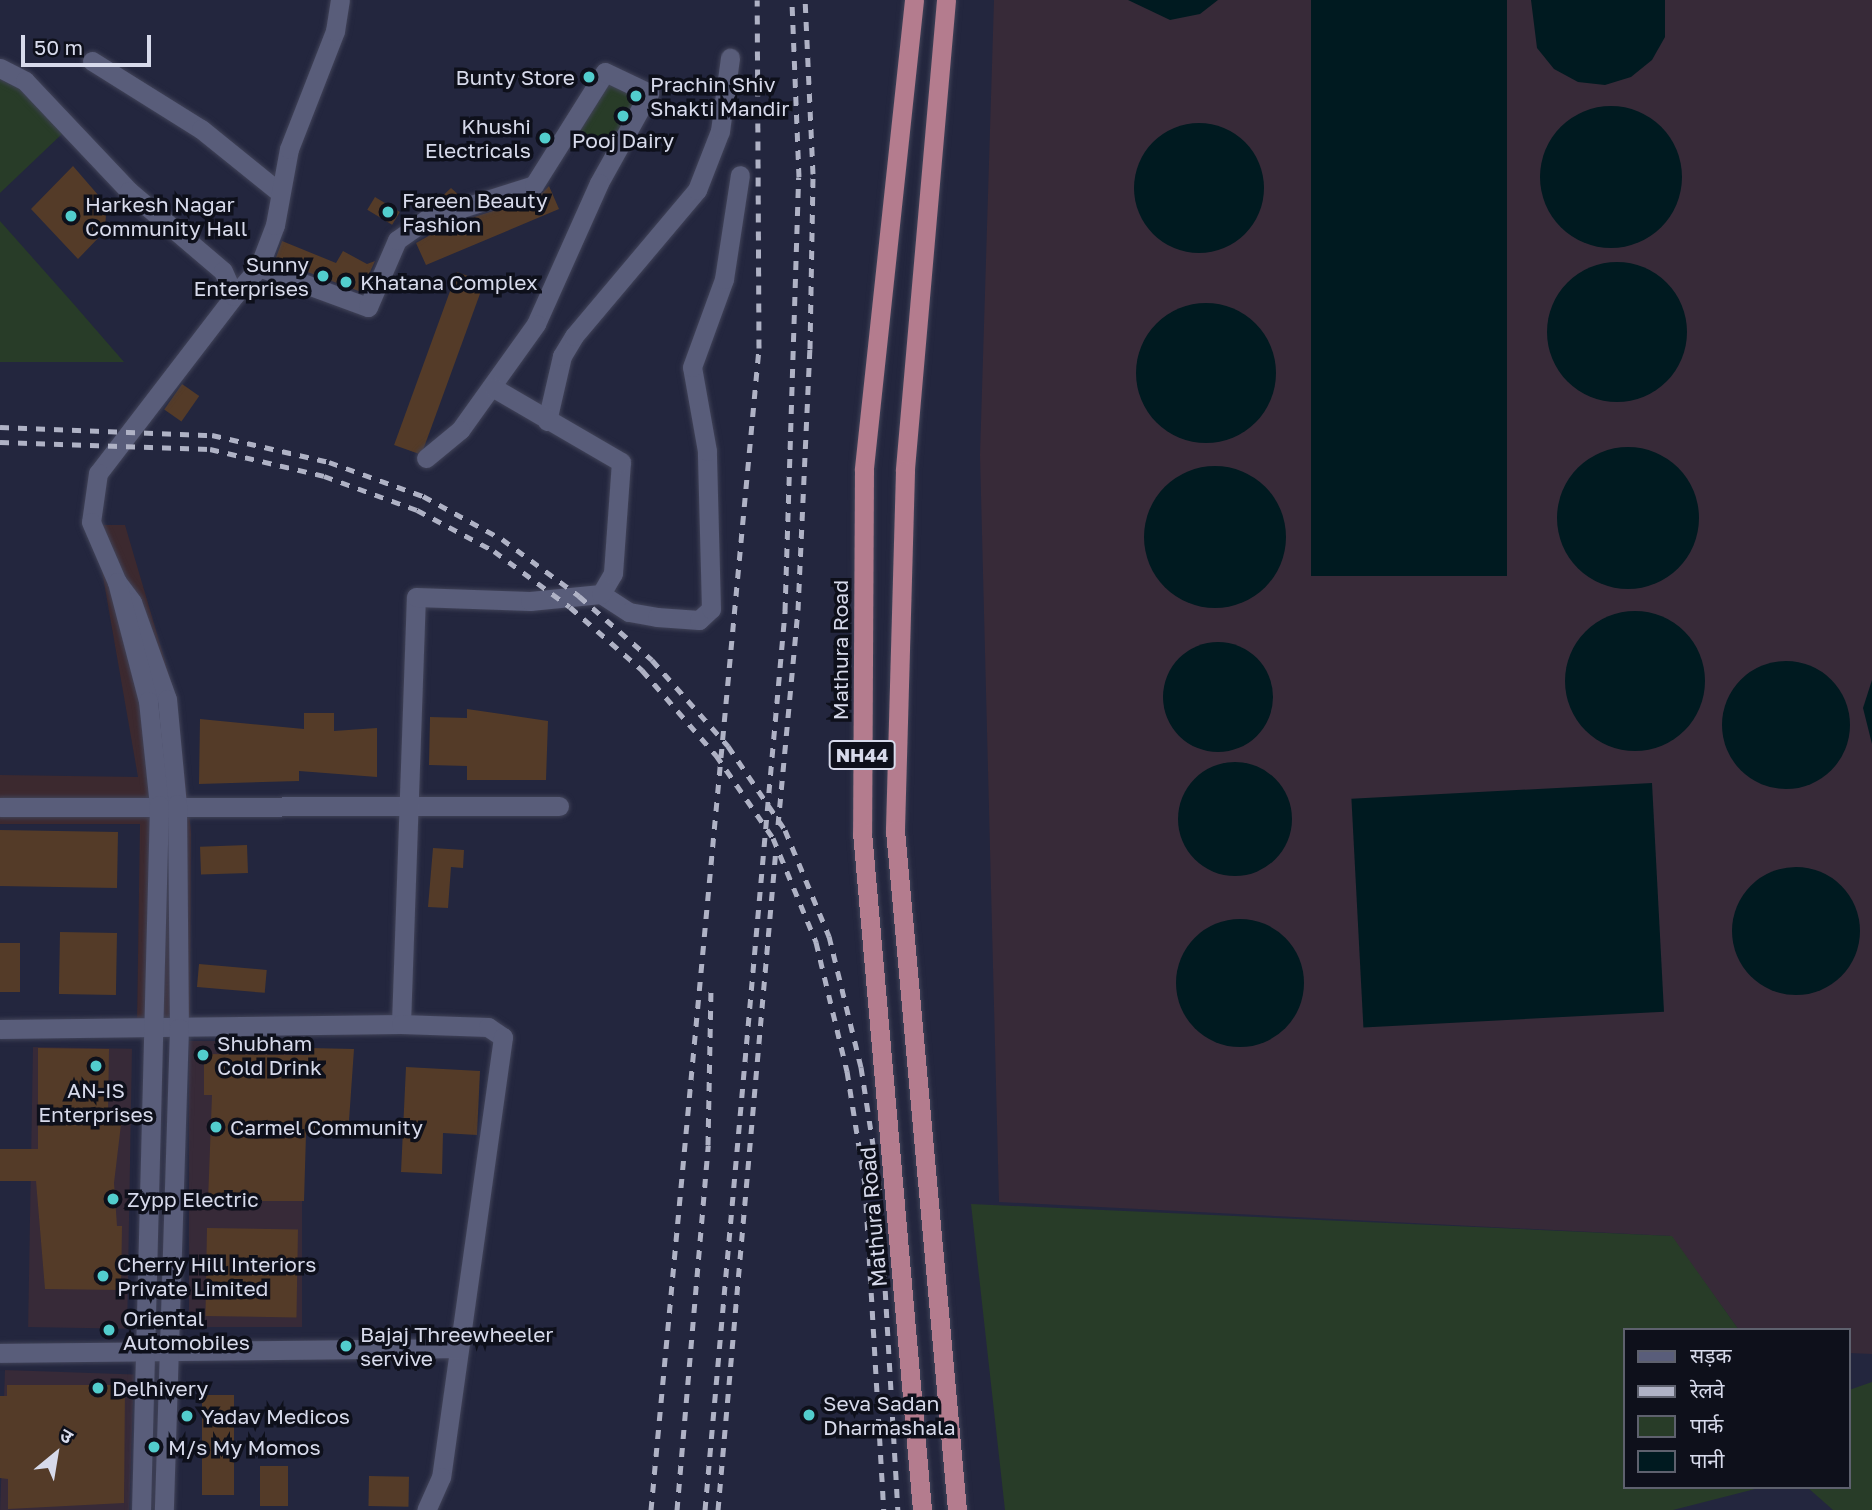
<!DOCTYPE html>
<meta charset="utf-8">
<style>
body{margin:0}
#map{position:relative;width:1872px;height:1510px;overflow:hidden;background:#23263e;font-family:"Golos Text","Noto Sans Devanagari",sans-serif}
div>[style]{position:absolute}
[style*='--x']{left:calc(var(--x)*1px);top:calc(var(--y)*1px);width:calc(var(--w)*1px);rotate:calc(var(--a)*1deg)}
.commercial>*{inset:0;background:#3c292f}
.industrial>*{inset:0;background:#372a38;transform-origin:0 0}
.green>*{inset:0;background:#283c28}
.water>*{inset:0;background:#001a20;transform-origin:0 0}
.round{border-radius:50%}
.building>*{inset:0;background:#543b28;transform-origin:0 0}
.roads{filter:drop-shadow(0 0 2px #414358) drop-shadow(0 0 2px #414358)}
.minor>*{height:19px;margin:-9.5px;padding:0 9.5px;transform-origin:9.5px;border-radius:9.5px;background:#595d7a}
.tertiary>*{height:19px;margin:-9.5px;padding:0 9.5px;transform-origin:9.5px;border-radius:9.5px;background:#595d7a}
.trunk>*{height:19px;margin:-9.5px;padding:0 9.5px;transform-origin:9.5px;border-radius:9.5px;background:#b47c8e}
.rail>*{height:5px;margin-top:-2.5px;transform-origin:0;background:repeating-linear-gradient(90deg,#afb2c5 0 9px,transparent 0 18px)}
.dots>*{width:19px;height:19px;translate:-50% -50%;box-sizing:border-box;border:4px solid #0e101b;border-radius:50%}
span{translate:-50% -50%;white-space:nowrap;text-align:center;line-height:1.15;-webkit-text-stroke:7px #0e101b;paint-order:stroke}
.shield-label span{padding:2px 5px;background:#0e101b;border:2px solid;border-radius:5px;-webkit-text-stroke-width:0}
.shield-label{font-size:19px;color:#d7daeb;font-weight:700}
.poi-label{font-size:21px;color:#d7daeb}
.right{translate:-100% -50%;text-align:right}
.left{translate:0 -50%;text-align:left}
.street-label{font-size:21px;color:#d7daeb}
.legend{position:absolute;left:1623px;top:1328px;width:228px;height:161px;box-sizing:border-box;background:#0e101b;border:2px solid #5e616e;margin:0;padding:9px 12px;list-style:none;font-size:21px;color:#d7daeb}
.legend li{display:flex;align-items:center;gap:14px;height:35px}
.legend b{width:35px;border:2px solid #5e616e}
.north{position:absolute;left:21px;top:1419px;width:70px;height:70px;-webkit-text-stroke:5px #0e101b;paint-order:stroke;rotate:30deg;font-size:19px;font-weight:700;line-height:28px;text-align:center;color:#d7daeb}
.north::after{content:'';display:block;margin:auto;width:24px;height:32px;background:#d7daeb;clip-path:polygon(50% 0,100% 100%,50% 72%,0 100%)}
.scale{position:absolute;left:21px;top:35px;width:130px;height:32px;box-sizing:border-box;border:4px solid #d7daeb;border-top:0;padding-left:9px;font-size:21px;line-height:24px;white-space:nowrap;color:#d7daeb;-webkit-text-stroke:5px #0e101b;paint-order:stroke}
</style>
<div id="map">
<div class="commercial">
<i style="clip-path:polygon(94px 525px,125px 525px,175px 695px,191px 831px,190px 1023px,137px 1023px,140px 824px,0 824px,0 775px,138px 777px)"></i>
</div>
<div class="industrial">
<i style="clip-path:polygon(994px 0,1872px 0,1872px 1354px,1849px 1353px,1849px 1330px,1739px 1330px,1671px 1236px,999px 1202px,980px 455px)"></i>
<i style="left:189px;top:1041px;width:113px;height:286px"></i>
<i style="left:33px;top:1047px;width:99px;height:280px;rotate:1deg"></i>
<i style="left:5px;top:1370px;width:129px;height:140px;rotate:2deg"></i>
</div>
<div class="green">
<i style="clip-path:polygon(0 76px,16px 80px,63px 133px,0 193px)"></i>
<i style="clip-path:polygon(612px 79px,640px 96px,613px 154px,576px 131px)"></i>
<i style="clip-path:polygon(0 221px,71px 301px,124px 362px,0 362px)"></i>
<i style="clip-path:polygon(971px 1204px,1672px 1236px,1739px 1330px,1625px 1330px,1625px 1487px,1763px 1487px,1673px 1510px,1005px 1510px)"></i>
<i style="clip-path:polygon(1872px 1382px,1872px 1510px,1833px 1510px,1807px 1487px,1849px 1487px,1849px 1390px)"></i>
</div>
<div class="water">
<i style="clip-path:polygon(1128px 0,1218px 0,1200px 14px,1170px 20px)"></i>
<i style="left:1311px;top:0;width:196px;height:576px"></i>
<i style="clip-path:polygon(1531px 0,1665px 0,1665px 37px,1652px 60px,1631px 77px,1605px 85px,1578px 82px,1554px 69px,1537px 48px)"></i>
<i class="round" style="left:1540px;top:106px;width:142px;height:142px"></i>
<i class="round" style="left:1134px;top:123px;width:130px;height:130px"></i>
<i class="round" style="left:1547px;top:262px;width:140px;height:140px"></i>
<i class="round" style="left:1136px;top:303px;width:140px;height:140px"></i>
<i class="round" style="left:1557px;top:447px;width:142px;height:142px"></i>
<i class="round" style="left:1144px;top:466px;width:142px;height:142px"></i>
<i class="round" style="left:1565px;top:611px;width:140px;height:140px"></i>
<i class="round" style="left:1163px;top:642px;width:110px;height:110px"></i>
<i class="round" style="left:1722px;top:661px;width:128px;height:128px"></i>
<i style="clip-path:polygon(1872px 680px,1872px 744px,1863px 708px)"></i>
<i class="round" style="left:1178px;top:762px;width:114px;height:114px"></i>
<i style="left:1652px;top:783px;width:229px;height:301px;rotate:87deg"></i>
<i class="round" style="left:1732px;top:867px;width:128px;height:128px"></i>
<i class="round" style="left:1176px;top:919px;width:128px;height:128px"></i>
</div>
<div class="building">
<i style="clip-path:polygon(73px 166px,105px 203px,100px 209px,106px 214px,105px 231px,78px 259px,31px 209px)"></i>
<i style="clip-path:polygon(549px 186px,559px 209px,426px 265px,416px 243px,448px 225px,538px 197px)"></i>
<i style="clip-path:polygon(451px 188px,460px 196px,435px 203px)"></i>
<i style="left:375px;top:197px;width:29px;height:15px;rotate:31deg"></i>
<i style="clip-path:polygon(282px 241px,336px 263px,343px 251px,367px 264px,375px 261px,361px 292px,275px 260px)"></i>
<i style="left:457px;top:272px;width:29px;height:184px;rotate:20deg"></i>
<i style="left:182px;top:384px;width:21px;height:31px;rotate:35deg"></i>
<i style="clip-path:polygon(467px 709px,548px 721px,546px 780px,467px 780px,467px 766px,429px 765px,430px 717px,467px 718px)"></i>
<i style="clip-path:polygon(304px 713px,334px 713px,334px 731px,377px 728px,377px 777px,299px 771px,299px 781px,199px 784px,200px 719px,304px 729px)"></i>
<i style="left:0;top:830px;width:118px;height:56px;rotate:1deg"></i>
<i style="left:247px;top:845px;width:28px;height:47px;rotate:88deg"></i>
<i style="clip-path:polygon(433px 848px,464px 850px,463px 868px,451px 867px,448px 908px,428px 907px)"></i>
<i style="left:60px;top:932px;width:57px;height:62px;rotate:1deg"></i>
<i style="left:0;top:943px;width:20px;height:49px"></i>
<i style="left:199px;top:964px;width:68px;height:23px;rotate:5deg"></i>
<i style="clip-path:polygon(38px 1048px,109px 1049px,108px 1115px,122px 1116px,114px 1183px,117px 1226px,122px 1226px,121px 1290px,45px 1289px,36px 1181px,0 1181px,0 1149px,38px 1149px)"></i>
<i style="clip-path:polygon(309px 1048px,354px 1049px,348px 1135px,306px 1134px,304px 1201px,208px 1201px,212px 1095px,204px 1095px,204px 1054px,309px 1055px)"></i>
<i style="clip-path:polygon(406px 1067px,480px 1071px,477px 1135px,443px 1133px,442px 1174px,401px 1172px)"></i>
<i style="left:207px;top:1228px;width:91px;height:88px;rotate:1deg"></i>
<i style="clip-path:polygon(7px 1385px,125px 1385px,124px 1503px,8px 1509px,8px 1479px,0 1478px,0 1396px,7px 1396px)"></i>
<i style="left:202px;top:1395px;width:32px;height:100px"></i>
<i style="left:260px;top:1466px;width:28px;height:40px"></i>
<i style="left:369px;top:1476px;width:40px;height:30px;rotate:1deg"></i>
</div>
<div class="roads">
<div class="minor">
<i style="--x:92;--y:61;--w:128;--a:32"></i>
<i style="--x:201;--y:129;--w:100;--a:38.9"></i>
<i style="--x:0;--y:68;--w:28;--a:27"></i>
<i style="--x:25;--y:81;--w:151;--a:46.6"></i>
<i style="--x:129;--y:191;--w:123;--a:40.4"></i>
<i style="--x:223;--y:271;--w:27;--a:66"></i>
<i style="--x:234;--y:296;--w:223;--a:127.5"></i>
<i style="--x:98;--y:473;--w:49;--a:98.1"></i>
<i style="--x:91;--y:522;--w:65;--a:66.6"></i>
<i style="--x:259;--y:267;--w:116;--a:20.2"></i>
<i style="--x:368;--y:307;--w:73;--a:-66.6"></i>
<i style="--x:397;--y:240;--w:37;--a:-35"></i>
<i style="--x:427;--y:219;--w:112;--a:-17.6"></i>
<i style="--x:534;--y:185;--w:133;--a:-57.9"></i>
<i style="--x:605;--y:72;--w:49;--a:25.5"></i>
<i style="--x:649;--y:93;--w:103;--a:119.1"></i>
<i style="--x:599;--y:183;--w:154;--a:114.1"></i>
<i style="--x:536;--y:324;--w:130;--a:125.6"></i>
<i style="--x:460;--y:430;--w:44;--a:140.5"></i>
<i style="--x:234;--y:296;--w:38;--a:-49"></i>
<i style="--x:259;--y:267;--w:45;--a:-69.1"></i>
<i style="--x:275;--y:225;--w:77;--a:-79.6"></i>
<i style="--x:289;--y:149;--w:127;--a:-68.7"></i>
<i style="--x:335;--y:31;--w:31;--a:-81"></i>
<i style="--x:547;--y:421;--w:67;--a:-77"></i>
<i style="--x:562;--y:356;--w:23;--a:-59"></i>
<i style="--x:574;--y:336;--w:191;--a:-49.9"></i>
<i style="--x:697;--y:190;--w:63;--a:-68.7"></i>
<i style="--x:720;--y:131;--w:74;--a:-82.2"></i>
<i style="--x:601;--y:594;--w:33;--a:33"></i>
<i style="--x:629;--y:612;--w:28;--a:10"></i>
<i style="--x:657;--y:617;--w:42;--a:4.1"></i>
<i style="--x:699;--y:620;--w:16;--a:-43"></i>
<i style="--x:711;--y:609;--w:158;--a:-91.5"></i>
<i style="--x:707;--y:451;--w:85;--a:-100.1"></i>
<i style="--x:692;--y:367;--w:94;--a:-70"></i>
<i style="--x:724;--y:279;--w:105;--a:-81.3"></i>
<i style="--x:0;--y:807;--w:559;--a:-0.1"></i>
<i style="--x:401;--y:1024;--w:427;--a:-88"></i>
<i style="--x:416;--y:597;--w:114;--a:2"></i>
<i style="--x:530;--y:601;--w:71;--a:-5.6"></i>
<i style="--x:601;--y:594;--w:24;--a:-60"></i>
<i style="--x:613;--y:573;--w:111;--a:-85.9"></i>
<i style="--x:621;--y:462;--w:147;--a:-149.8"></i>
<i style="--x:0;--y:1029;--w:401;--a:-0.7"></i>
<i style="--x:401;--y:1024;--w:87;--a:2"></i>
<i style="--x:488;--y:1027;--w:18;--a:34"></i>
<i style="--x:503;--y:1037;--w:444;--a:98"></i>
<i style="--x:441;--y:1477;--w:36;--a:114"></i>
<i style="--x:0;--y:1353;--w:459;--a:-0.6"></i>
</div>
<div class="tertiary">
<i style="--x:117;--y:582;--w:25;--a:53"></i>
<i style="--x:132;--y:602;--w:103;--a:70.2"></i>
<i style="--x:167;--y:699;--w:105;--a:84.6"></i>
<i style="--x:177;--y:804;--w:224;--a:89.5"></i>
<i style="--x:179;--y:1028;--w:482;--a:91.8"></i>
<i style="--x:117;--y:582;--w:123;--a:75.4"></i>
<i style="--x:148;--y:701;--w:105;--a:84"></i>
<i style="--x:159;--y:805;--w:705;--a:91.46"></i>
</div>
<div class="trunk">
<i style="--x:914;--y:0;--w:473;--a:96.1"></i>
<i style="--x:864;--y:470;--w:362;--a:90.3"></i>
<i style="--x:862;--y:832;--w:681;--a:84.94"></i>
<i style="--x:946;--y:0;--w:473;--a:95"></i>
<i style="--x:905;--y:471;--w:359;--a:91.6"></i>
<i style="--x:895;--y:830;--w:683;--a:84.79"></i>
</div>
</div>
<div class="rail">
<i style="--x:0;--y:427;--w:212;--a:2.2"></i>
<i style="--x:212;--y:435;--w:120;--a:13"></i>
<i style="--x:329;--y:462;--w:100;--a:19.9"></i>
<i style="--x:423;--y:496;--w:90;--a:28.6"></i>
<i style="--x:502;--y:539;--w:96;--a:36.5"></i>
<i style="--x:579;--y:596;--w:97;--a:41.2"></i>
<i style="--x:652;--y:660;--w:115;--a:48.5"></i>
<i style="--x:728;--y:746;--w:102;--a:55.8"></i>
<i style="--x:785;--y:830;--w:115;--a:67.5"></i>
<i style="--x:829;--y:936;--w:135;--a:76.3"></i>
<i style="--x:861;--y:1067;--w:117;--a:81.2"></i>
<i style="--x:879;--y:1183;--w:328;--a:86.7"></i>
<i style="--x:0;--y:442;--w:210;--a:1.9"></i>
<i style="--x:210;--y:449;--w:117;--a:13.3"></i>
<i style="--x:324;--y:476;--w:99;--a:20.1"></i>
<i style="--x:417;--y:510;--w:87;--a:28"></i>
<i style="--x:494;--y:551;--w:94;--a:36.4"></i>
<i style="--x:570;--y:607;--w:96;--a:41.2"></i>
<i style="--x:642;--y:670;--w:113;--a:49"></i>
<i style="--x:716;--y:755;--w:101;--a:55.5"></i>
<i style="--x:773;--y:838;--w:113;--a:67.5"></i>
<i style="--x:816;--y:942;--w:133;--a:76.5"></i>
<i style="--x:847;--y:1071;--w:115;--a:81"></i>
<i style="--x:865;--y:1185;--w:326;--a:86.7"></i>
<i style="--x:778;--y:825;--w:216;--a:-84.7"></i>
<i style="--x:798;--y:610;--w:261;--a:-87.4"></i>
<i style="--x:810;--y:349;--w:175;--a:-89"></i>
<i style="--x:813;--y:174;--w:174;--a:-92.6"></i>
<i style="--x:651;--y:1510;--w:1167;--a:-84.69"></i>
<i style="--x:759;--y:348;--w:348;--a:-90.3"></i>
<i style="--x:677;--y:1510;--w:366;--a:-85.1"></i>
<i style="--x:708;--y:1145;--w:155;--a:-88.9"></i>
<i style="--x:705;--y:1510;--w:903;--a:-84.91"></i>
<i style="--x:785;--y:611;--w:434;--a:-88.2"></i>
<i style="--x:799;--y:177;--w:177;--a:-92.3"></i>
<i style="--x:718;--y:1510;--w:664;--a:-84.99"></i>
</div>
<div class="dots">
<i style="left:589px;top:77px;background:#52cdcd"></i>
<i style="left:636px;top:96px;background:#52cdcd"></i>
<i style="left:623px;top:116px;background:#52cdcd"></i>
<i style="left:545px;top:138px;background:#52cdcd"></i>
<i style="left:388px;top:212px;background:#52cdcd"></i>
<i style="left:71px;top:216px;background:#52cdcd"></i>
<i style="left:323px;top:276px;background:#52cdcd"></i>
<i style="left:346px;top:282px;background:#52cdcd"></i>
<i style="left:203px;top:1055px;background:#52cdcd"></i>
<i style="left:96px;top:1066px;background:#52cdcd"></i>
<i style="left:216px;top:1127px;background:#52cdcd"></i>
<i style="left:113px;top:1199px;background:#52cdcd"></i>
<i style="left:103px;top:1276px;background:#52cdcd"></i>
<i style="left:109px;top:1330px;background:#52cdcd"></i>
<i style="left:346px;top:1346px;background:#52cdcd"></i>
<i style="left:98px;top:1388px;background:#52cdcd"></i>
<i style="left:809px;top:1415px;background:#52cdcd"></i>
<i style="left:187px;top:1416px;background:#52cdcd"></i>
<i style="left:154px;top:1447px;background:#52cdcd"></i>
</div>
<div class="shield-label">
<span style="left:862px;top:755px">NH44</span>
</div>
<div class="poi-label">
<span class="right" style="left:575px;top:77px">Bunty Store</span>
<span class="left" style="left:650px;top:96px">Prachin Shiv<br>Shakti Mandir</span>
<span class="right" style="left:531px;top:138px">Khushi<br>Electricals</span>
<span style="left:623px;top:140px">Pooj Dairy</span>
<span class="left" style="left:402px;top:212px">Fareen Beauty<br>Fashion</span>
<span class="left" style="left:85px;top:216px">Harkesh Nagar<br>Community Hall</span>
<span class="right" style="left:309px;top:276px">Sunny<br>Enterprises</span>
<span class="left" style="left:360px;top:282px">Khatana Complex</span>
<span class="left" style="left:217px;top:1055px">Shubham<br>Cold Drink</span>
<span style="left:96px;top:1102px">AN-IS<br>Enterprises</span>
<span class="left" style="left:230px;top:1127px">Carmel Community</span>
<span class="left" style="left:127px;top:1199px">Zypp Electric</span>
<span class="left" style="left:117px;top:1276px">Cherry Hill Interiors<br>Private Limited</span>
<span class="left" style="left:123px;top:1330px">Oriental<br>Automobiles</span>
<span class="left" style="left:360px;top:1346px">Bajaj Threewheeler<br>servive</span>
<span class="left" style="left:112px;top:1388px">Delhivery</span>
<span class="left" style="left:823px;top:1415px">Seva Sadan<br>Dharmashala</span>
<span class="left" style="left:201px;top:1416px">Yadav Medicos</span>
<span class="left" style="left:168px;top:1447px">M/s My Momos</span>
</div>
<div class="street-label">
<span style="left:840px;top:650px;rotate:-90deg">Mathura Road</span>
<span style="left:873px;top:1217px;rotate:-95deg">Mathura Road</span>
</div>
<ul class="legend">
<li><b style="height:9px;background:#595d7a"></b>सड़क</li>
<li><b style="height:9px;background:#afb2c5"></b>रेलवे</li>
<li><b style="height:19px;background:#283c28"></b>पार्क</li>
<li><b style="height:19px;background:#001a20"></b>पानी</li>
</ul>
<div class="north">उ</div>
<div class="scale">50 m</div>
</div>
